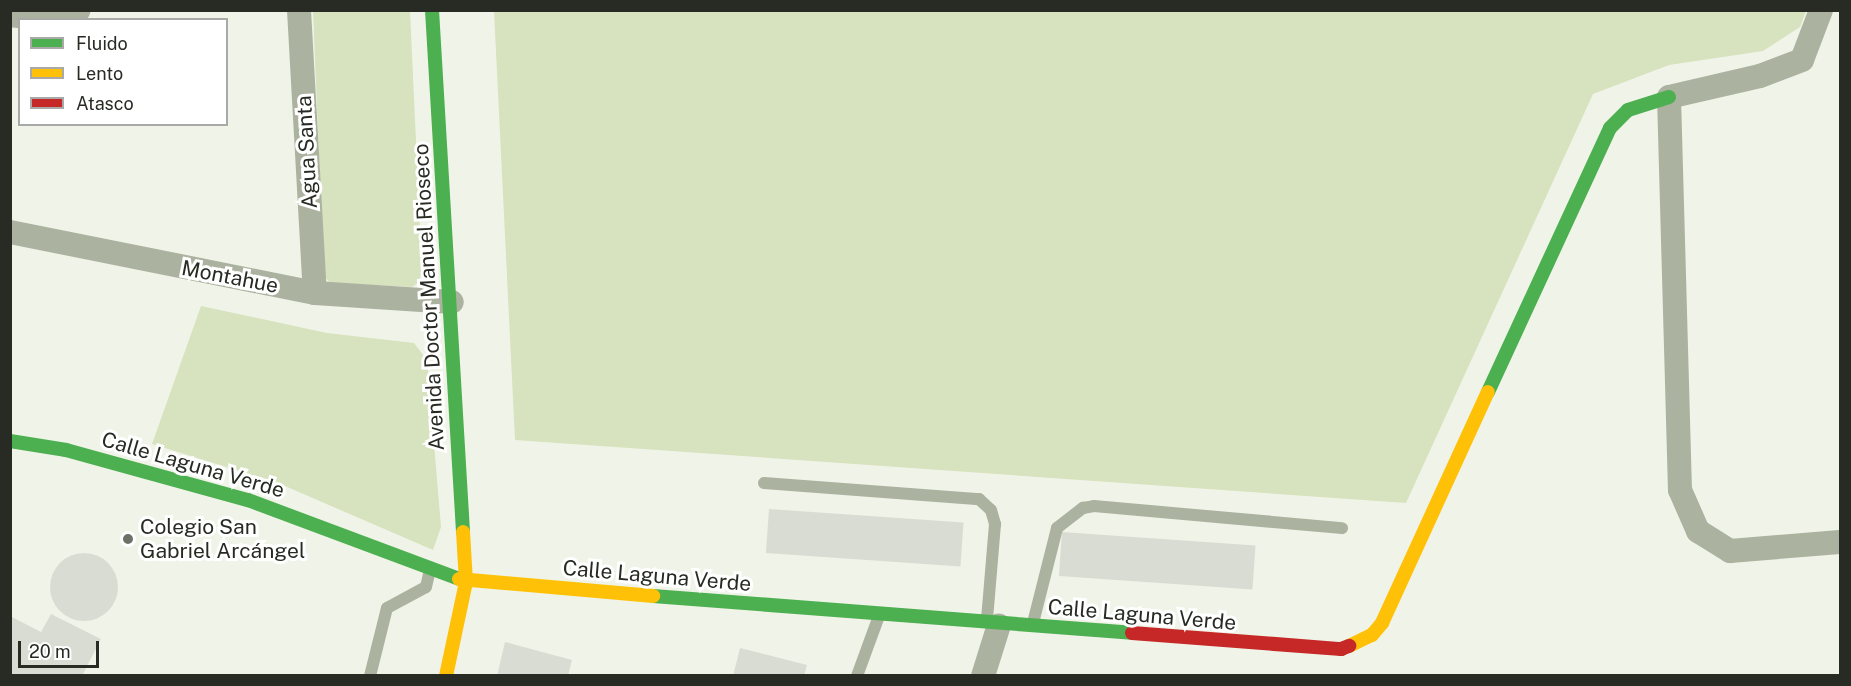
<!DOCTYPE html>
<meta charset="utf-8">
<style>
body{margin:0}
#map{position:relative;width:1851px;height:686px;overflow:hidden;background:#f0f4e8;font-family:"Public Sans",sans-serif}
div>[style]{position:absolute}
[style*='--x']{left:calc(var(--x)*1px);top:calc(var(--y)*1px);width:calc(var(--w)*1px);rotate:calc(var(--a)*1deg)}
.green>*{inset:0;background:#d7e2be}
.building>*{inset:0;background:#d9dcd2;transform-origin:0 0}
.round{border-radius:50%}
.lane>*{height:12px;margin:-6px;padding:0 6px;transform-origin:6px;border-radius:6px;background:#acb2a0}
.street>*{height:24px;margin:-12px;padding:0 12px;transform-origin:12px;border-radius:12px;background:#acb2a0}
.fast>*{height:14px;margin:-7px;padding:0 7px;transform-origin:7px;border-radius:7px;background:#4caf50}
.slow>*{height:14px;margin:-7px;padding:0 7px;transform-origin:7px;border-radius:7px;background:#ffc107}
.jam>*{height:14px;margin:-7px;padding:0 7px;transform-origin:7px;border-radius:7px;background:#c62828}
.dots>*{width:16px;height:16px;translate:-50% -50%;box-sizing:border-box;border:3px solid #fff;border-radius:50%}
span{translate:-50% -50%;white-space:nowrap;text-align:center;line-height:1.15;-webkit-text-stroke:6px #fff;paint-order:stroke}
.street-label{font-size:21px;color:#282b23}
.poi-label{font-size:21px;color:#282b23}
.left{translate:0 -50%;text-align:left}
.frame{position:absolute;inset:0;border:12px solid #282b23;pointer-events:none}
.legend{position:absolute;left:18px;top:18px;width:210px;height:108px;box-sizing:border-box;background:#fff;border:2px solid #a9aaa7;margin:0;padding:8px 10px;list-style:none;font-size:18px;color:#282b23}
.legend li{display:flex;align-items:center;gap:12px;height:30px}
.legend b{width:30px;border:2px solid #a9aaa7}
.scale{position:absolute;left:18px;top:641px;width:81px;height:27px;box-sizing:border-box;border:3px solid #282b23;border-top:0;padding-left:8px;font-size:18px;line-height:21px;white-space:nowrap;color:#282b23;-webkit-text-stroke:4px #fff;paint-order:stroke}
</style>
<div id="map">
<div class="green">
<i style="clip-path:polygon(313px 11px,410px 11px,422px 271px,419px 282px,412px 287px,330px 283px,324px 276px)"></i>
<i style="clip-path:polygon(494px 11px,494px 10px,1806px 11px,1800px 27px,1763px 51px,1669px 65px,1593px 94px,1406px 503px,515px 440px)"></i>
<i style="clip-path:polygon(201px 306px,327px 333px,414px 343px,427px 360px,441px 527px,433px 550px,278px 483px,152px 444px)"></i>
</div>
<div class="building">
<i style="left:769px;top:509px;width:195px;height:44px;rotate:4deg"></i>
<i style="left:1062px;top:532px;width:194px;height:44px;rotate:4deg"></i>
<i class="round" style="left:50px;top:553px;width:68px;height:68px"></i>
<i style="clip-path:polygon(51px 614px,101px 639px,82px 676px,10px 676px,10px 616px,41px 632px)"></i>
<i style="clip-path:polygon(505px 642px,572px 660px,568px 676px,497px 676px)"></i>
<i style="clip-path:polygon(740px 648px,807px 665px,804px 676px,733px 676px)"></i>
</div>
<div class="lane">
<i style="--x:764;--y:483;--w:216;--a:4.3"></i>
<i style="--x:979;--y:499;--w:16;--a:43"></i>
<i style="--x:991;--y:510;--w:15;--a:74"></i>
<i style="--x:995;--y:524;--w:95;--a:94.8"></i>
<i style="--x:1033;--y:623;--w:98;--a:-75.8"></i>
<i style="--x:1057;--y:528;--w:33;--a:-38"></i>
<i style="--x:1083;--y:508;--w:11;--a:-10"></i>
<i style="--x:1094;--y:506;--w:249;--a:5.1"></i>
<i style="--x:370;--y:676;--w:70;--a:-76"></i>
<i style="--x:387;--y:608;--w:44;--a:-28.3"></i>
<i style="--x:426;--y:587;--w:17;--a:-77"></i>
<i style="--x:857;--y:676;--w:64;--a:-69.9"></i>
</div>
<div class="street">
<i style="--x:299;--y:10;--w:283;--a:86.8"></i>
<i style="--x:1821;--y:10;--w:53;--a:110.8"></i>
<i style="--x:1802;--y:60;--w:45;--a:159.1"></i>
<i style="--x:1760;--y:76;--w:93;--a:167"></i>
<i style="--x:1669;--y:97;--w:393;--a:88.4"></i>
<i style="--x:1680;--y:490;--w:45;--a:66.3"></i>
<i style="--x:1698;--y:531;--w:38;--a:32"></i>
<i style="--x:1730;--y:551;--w:110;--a:-4.7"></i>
<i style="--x:10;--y:15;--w:44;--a:6.5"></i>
<i style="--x:60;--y:20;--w:21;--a:-28"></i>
<i style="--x:10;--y:232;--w:311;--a:11.3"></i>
<i style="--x:315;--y:293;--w:137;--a:3.8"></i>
<i style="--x:983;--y:676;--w:53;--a:-72.6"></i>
</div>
<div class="fast">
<i style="--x:432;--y:10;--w:523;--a:86.6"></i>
<i style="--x:1488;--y:392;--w:291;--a:-65.2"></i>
<i style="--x:1610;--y:128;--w:25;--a:-45"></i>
<i style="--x:1628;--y:110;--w:43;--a:-17.6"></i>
<i style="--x:10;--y:441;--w:57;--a:9.1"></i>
<i style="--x:66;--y:450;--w:189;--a:15.4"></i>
<i style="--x:248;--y:500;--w:225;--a:20.5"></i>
<i style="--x:653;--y:596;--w:480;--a:4.4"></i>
</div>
<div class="slow">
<i style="--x:459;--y:579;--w:195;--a:5"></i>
<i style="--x:1349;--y:646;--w:25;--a:-26"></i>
<i style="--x:1372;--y:635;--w:16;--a:-50"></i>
<i style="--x:1382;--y:623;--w:254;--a:-65.4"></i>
<i style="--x:446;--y:676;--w:96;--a:-78"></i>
<i style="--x:466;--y:582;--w:50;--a:-93.4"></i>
</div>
<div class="jam">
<i style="--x:1132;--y:633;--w:210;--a:4.4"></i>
<i style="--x:1341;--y:649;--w:9;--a:-21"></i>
</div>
<div class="dots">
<i style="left:128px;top:539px;background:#6e7168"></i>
</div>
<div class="street-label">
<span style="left:307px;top:152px;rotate:-93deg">Agua Santa</span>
<span style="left:230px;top:277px;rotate:11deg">Montahue</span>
<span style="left:429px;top:297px;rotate:-93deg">Avenida Doctor Manuel Rioseco</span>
<span style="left:193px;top:465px;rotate:16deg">Calle Laguna Verde</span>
<span style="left:657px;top:576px;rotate:5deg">Calle Laguna Verde</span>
<span style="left:1142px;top:615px;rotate:5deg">Calle Laguna Verde</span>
</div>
<div class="poi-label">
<span class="left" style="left:140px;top:539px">Colegio San<br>Gabriel Arcángel</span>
</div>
<div class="frame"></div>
<ul class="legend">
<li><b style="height:8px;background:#4caf50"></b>Fluido</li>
<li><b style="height:8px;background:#ffc107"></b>Lento</li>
<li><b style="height:8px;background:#c62828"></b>Atasco</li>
</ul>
<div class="scale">20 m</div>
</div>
